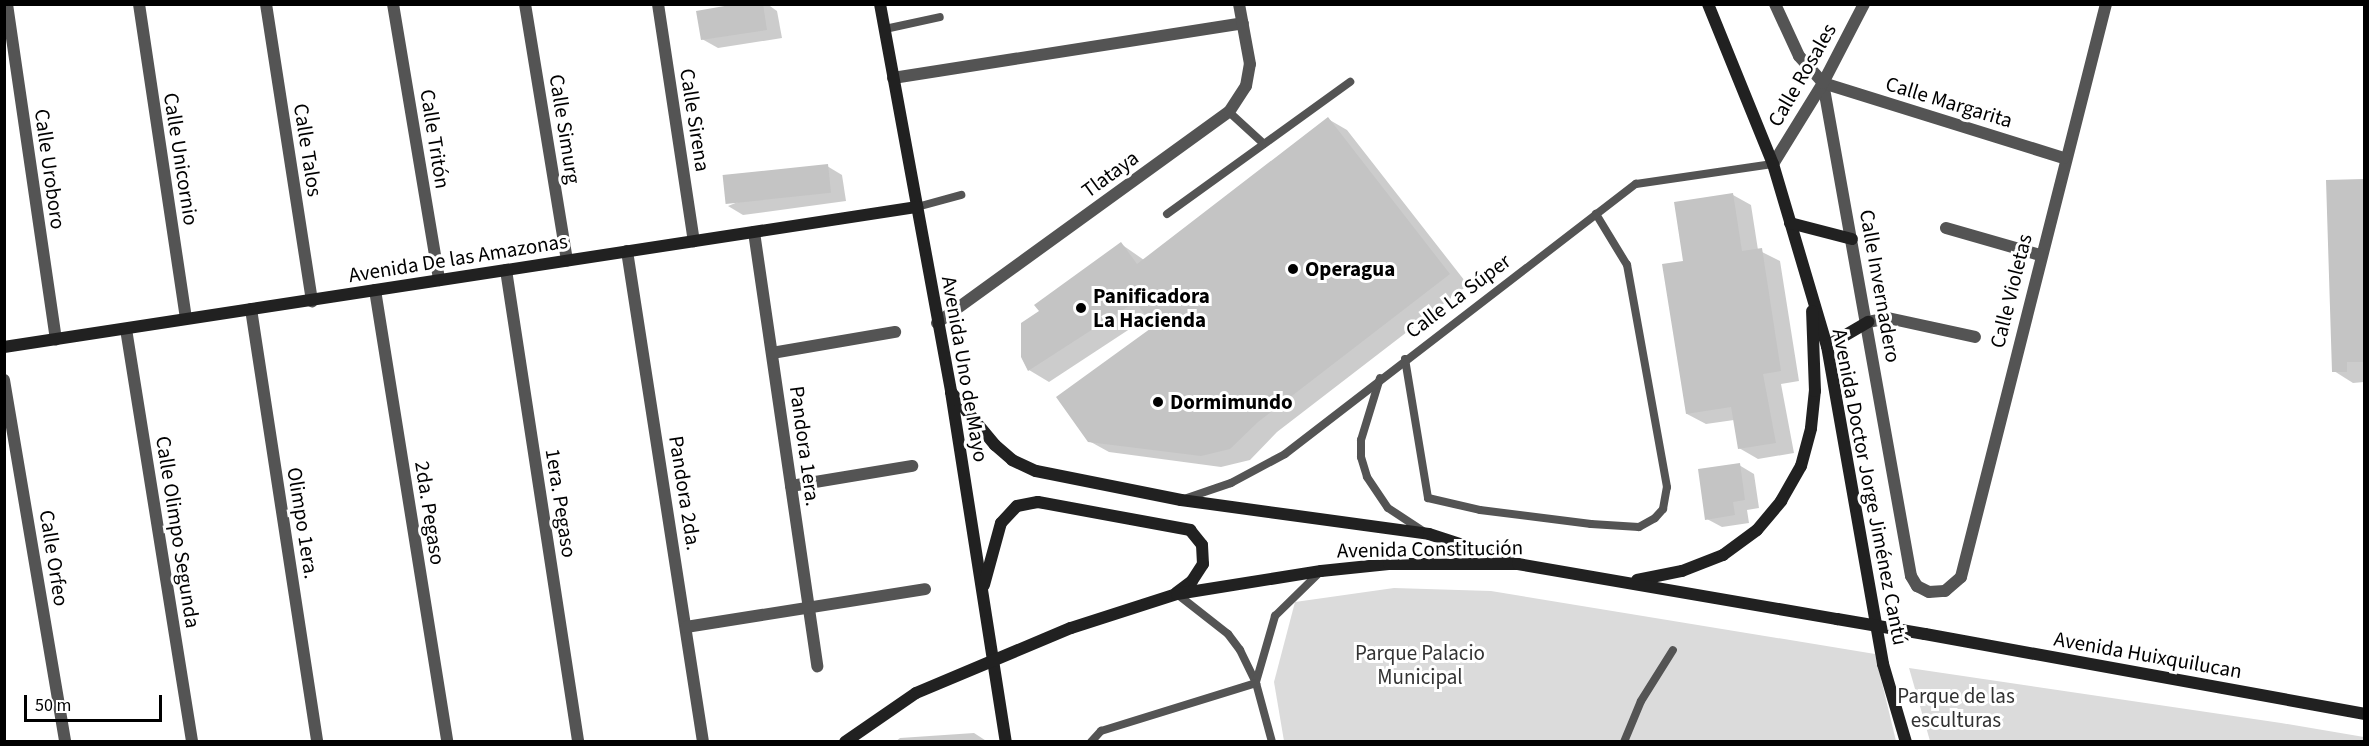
<!DOCTYPE html>
<meta charset="utf-8">
<style>
body{margin:0}
#map{position:relative;width:2369px;height:746px;overflow:hidden;background:#fff;font-family:"Source Sans 3",sans-serif}
div>[style]{position:absolute}
[style*='--x']{left:calc(var(--x)*1px);top:calc(var(--y)*1px);width:calc(var(--w)*1px);rotate:calc(var(--a)*1deg)}
.green>*{inset:0;background:#dbdbdb}
.shadow>*{inset:0;background:#0003}
.building>*{inset:0;background:#c4c4c4;transform-origin:0 0}
.lane>*{height:8px;margin:-4px;padding:0 4px;transform-origin:4px;border-radius:4px;background:#545454}
.street>*{height:12px;margin:-6px;padding:0 6px;transform-origin:6px;border-radius:6px;background:#545454}
.secondary>*{height:12px;margin:-6px;padding:0 6px;transform-origin:6px;border-radius:6px;background:#212121}
.secondary-bridge>*{height:12px;margin:-6px;padding:0 6px;transform-origin:6px;border-radius:6px;background:#212121}
.dots>*{width:16px;height:16px;translate:-50% -50%;box-sizing:border-box;border:3px solid #fff;border-radius:50%}
span{translate:-50% -50%;white-space:nowrap;text-align:center;line-height:1.15;-webkit-text-stroke:6px #fff;paint-order:stroke}
.street-label{font-size:21px;color:#000}
.poi-label{font-size:21px;color:#000;font-weight:700}
.left{translate:0 -50%;text-align:left}
.park-label{font-size:21px;color:#323232}
.frame{position:absolute;inset:0;border:6px solid #000;pointer-events:none}
.scale{position:absolute;left:24px;top:695px;width:138px;height:27px;box-sizing:border-box;border:3px solid #000;border-top:0;padding-left:8px;font-size:18px;line-height:21px;white-space:nowrap;color:#000;-webkit-text-stroke:4px #fff;paint-order:stroke}
</style>
<div id="map">
<div class="green">
<i style="clip-path:polygon(1394px 588px,1491px 591px,1875px 654px,1896px 741px,1284px 741px,1274px 682px,1295px 602px)"></i>
<i style="clip-path:polygon(1909px 668px,2281px 723px,2364px 737px,2364px 741px,1930px 741px)"></i>
</div>
<div class="shadow">
<i style="clip-path:polygon(746px 4px,767px 4px,777px 11px,782px 38px,718px 48px,702px 39px)"></i>
<i style="clip-path:polygon(1328px 119px,1347px 130px,1468px 285px,1277px 432px,1250px 460px,1221px 467px,1109px 452px,1089px 441px,1156px 327px,1148px 317px,1049px 382px,1029px 370px,1022px 357px,1042px 312px,1121px 244px,1144px 260px)"></i>
<i style="clip-path:polygon(827px 166px,842px 175px,846px 201px,743px 215px,728px 206px)"></i>
<i style="clip-path:polygon(2364px 181px,2364px 382px,2353px 383px,2334px 371px,2328px 182px)"></i>
<i style="clip-path:polygon(1733px 195px,1751px 205px,1758px 250px,1780px 261px,1799px 381px,1781px 384px,1794px 453px,1758px 459px,1739px 448px,1734px 420px,1706px 424px,1687px 414px,1685px 262px)"></i>
<i style="clip-path:polygon(1739px 465px,1754px 474px,1759px 508px,1747px 510px,1749px 523px,1722px 527px,1707px 519px)"></i>
<i style="clip-path:polygon(974px 733px,988px 742px,895px 742px,900px 738px)"></i>
</div>
<div class="building">
<i style="clip-path:polygon(736px 4px,763px 4px,767px 30px,701px 40px,696px 11px)"></i>
<i style="clip-path:polygon(1328px 117px,1450px 274px,1258px 422px,1230px 449px,1201px 456px,1088px 442px,1056px 397px,1154px 326px,1135px 302px,1028px 371px,1021px 357px,1021px 323px,1039px 311px,1034px 305px,1121px 242px,1137px 264px)"></i>
<i style="left:828px;top:164px;width:29px;height:106px;rotate:84deg"></i>
<i style="clip-path:polygon(2364px 179px,2364px 362px,2347px 362px,2347px 372px,2332px 372px,2326px 180px)"></i>
<i style="clip-path:polygon(1733px 193px,1742px 251px,1762px 248px,1781px 371px,1763px 374px,1776px 443px,1738px 449px,1731px 407px,1686px 414px,1662px 264px,1683px 261px,1674px 202px)"></i>
<i style="clip-path:polygon(1740px 463px,1745px 500px,1733px 502px,1735px 515px,1705px 520px,1698px 469px)"></i>
</div>
<div class="lane">
<i style="--x:885;--y:29;--w:56;--a:-12.3"></i>
<i style="--x:1229;--y:112;--w:47;--a:42.4"></i>
<i style="--x:917;--y:207;--w:46;--a:-15.3"></i>
<i style="--x:1167;--y:214;--w:226;--a:-35.8"></i>
<i style="--x:1405;--y:359;--w:141;--a:80.6"></i>
<i style="--x:1428;--y:498;--w:53;--a:13"></i>
<i style="--x:1480;--y:510;--w:112;--a:7.2"></i>
<i style="--x:1591;--y:524;--w:48;--a:3.6"></i>
<i style="--x:1639;--y:527;--w:18;--a:-29"></i>
<i style="--x:1655;--y:518;--w:12;--a:-48"></i>
<i style="--x:1663;--y:509;--w:22;--a:-80"></i>
<i style="--x:1667;--y:487;--w:226;--a:-100.2"></i>
<i style="--x:1627;--y:265;--w:60;--a:-121.3"></i>
<i style="--x:1380;--y:378;--w:65;--a:107"></i>
<i style="--x:1361;--y:440;--w:17;--a:90"></i>
<i style="--x:1361;--y:457;--w:21;--a:73"></i>
<i style="--x:1367;--y:477;--w:37;--a:56"></i>
<i style="--x:1388;--y:508;--w:42;--a:33.3"></i>
<i style="--x:1184;--y:499;--w:50;--a:-18.8"></i>
<i style="--x:1231;--y:483;--w:61;--a:-28.2"></i>
<i style="--x:1285;--y:454;--w:443;--a:-37.6"></i>
<i style="--x:1636;--y:184;--w:138;--a:-8.3"></i>
<i style="--x:1177;--y:594;--w:65;--a:38.1"></i>
<i style="--x:1228;--y:634;--w:20;--a:53"></i>
<i style="--x:1240;--y:650;--w:37;--a:64"></i>
<i style="--x:1256;--y:683;--w:61;--a:74.8"></i>
<i style="--x:1256;--y:682;--w:69;--a:-73.9"></i>
<i style="--x:1275;--y:616;--w:62;--a:-44.3"></i>
<i style="--x:1091;--y:742;--w:15;--a:-48"></i>
<i style="--x:1101;--y:731;--w:162;--a:-17.2"></i>
<i style="--x:1624;--y:742;--w:44;--a:-67.5"></i>
<i style="--x:1641;--y:701;--w:60;--a:-57.9"></i>
</div>
<div class="street">
<i style="--x:7;--y:4;--w:339;--a:81.7"></i>
<i style="--x:139;--y:4;--w:317;--a:81.5"></i>
<i style="--x:266;--y:4;--w:301;--a:81.2"></i>
<i style="--x:393;--y:4;--w:280;--a:80.5"></i>
<i style="--x:525;--y:4;--w:260;--a:80.7"></i>
<i style="--x:658;--y:4;--w:240;--a:81.4"></i>
<i style="--x:1775;--y:4;--w:57;--a:65.2"></i>
<i style="--x:1799;--y:56;--w:36;--a:48"></i>
<i style="--x:1823;--y:83;--w:501;--a:79.88"></i>
<i style="--x:1911;--y:576;--w:12;--a:59"></i>
<i style="--x:1917;--y:586;--w:13;--a:27"></i>
<i style="--x:1929;--y:592;--w:16;--a:-4"></i>
<i style="--x:1945;--y:591;--w:21;--a:-41"></i>
<i style="--x:1961;--y:577;--w:591;--a:-75.8"></i>
<i style="--x:893;--y:78;--w:354;--a:-8.9"></i>
<i style="--x:1823;--y:83;--w:252;--a:17.3"></i>
<i style="--x:1773;--y:164;--w:95;--a:-58.3"></i>
<i style="--x:1823;--y:83;--w:89;--a:-62.6"></i>
<i style="--x:1946;--y:228;--w:98;--a:16"></i>
<i style="--x:754;--y:232;--w:439;--a:81.7"></i>
<i style="--x:627;--y:251;--w:497;--a:81.2"></i>
<i style="--x:506;--y:270;--w:477;--a:81.3"></i>
<i style="--x:375;--y:290;--w:458;--a:80.9"></i>
<i style="--x:251;--y:309;--w:438;--a:81.3"></i>
<i style="--x:1868;--y:322;--w:20;--a:-11"></i>
<i style="--x:1888;--y:318;--w:89;--a:12.3"></i>
<i style="--x:937;--y:323;--w:360;--a:-35.9"></i>
<i style="--x:1229;--y:112;--w:31;--a:-57"></i>
<i style="--x:1246;--y:86;--w:22;--a:-80"></i>
<i style="--x:1250;--y:64;--w:61;--a:-100.4"></i>
<i style="--x:126;--y:329;--w:418;--a:80.9"></i>
<i style="--x:772;--y:353;--w:125;--a:-9.7"></i>
<i style="--x:4;--y:380;--w:367;--a:80.4"></i>
<i style="--x:791;--y:486;--w:123;--a:-9.4"></i>
<i style="--x:686;--y:627;--w:242;--a:-9"></i>
</div>
<div class="secondary">
<i style="--x:880;--y:4;--w:394;--a:79.6"></i>
<i style="--x:951;--y:392;--w:354;--a:81.1"></i>
<i style="--x:1708;--y:4;--w:173;--a:67.9"></i>
<i style="--x:1773;--y:164;--w:190;--a:73.5"></i>
<i style="--x:1827;--y:346;--w:323;--a:80"></i>
<i style="--x:1883;--y:664;--w:81;--a:73.6"></i>
<i style="--x:1790;--y:223;--w:64;--a:14.5"></i>
<i style="--x:1827;--y:346;--w:48;--a:-30.3"></i>
<i style="--x:4;--y:347;--w:924;--a:-8.72"></i>
<i style="--x:951;--y:392;--w:69;--a:50.3"></i>
<i style="--x:995;--y:445;--w:23;--a:41"></i>
<i style="--x:1012;--y:460;--w:26;--a:25"></i>
<i style="--x:1036;--y:471;--w:148;--a:11.3"></i>
<i style="--x:1181;--y:500;--w:250;--a:7.8"></i>
<i style="--x:1429;--y:534;--w:84;--a:18"></i>
<i style="--x:1637;--y:580;--w:46;--a:-11.3"></i>
<i style="--x:1682;--y:571;--w:44;--a:-21.3"></i>
<i style="--x:1723;--y:555;--w:42;--a:-36.3"></i>
<i style="--x:1757;--y:530;--w:38;--a:-50"></i>
<i style="--x:1781;--y:501;--w:40;--a:-60.3"></i>
<i style="--x:1801;--y:466;--w:39;--a:-75"></i>
<i style="--x:1811;--y:428;--w:37;--a:-84"></i>
<i style="--x:1815;--y:391;--w:80;--a:-92.1"></i>
<i style="--x:984;--y:585;--w:64;--a:-74.7"></i>
<i style="--x:1001;--y:523;--w:23;--a:-47"></i>
<i style="--x:1017;--y:506;--w:21;--a:-11"></i>
<i style="--x:1038;--y:502;--w:155;--a:10.4"></i>
<i style="--x:1190;--y:530;--w:19;--a:51"></i>
<i style="--x:1202;--y:545;--w:19;--a:87"></i>
<i style="--x:1203;--y:564;--w:20;--a:123"></i>
<i style="--x:1192;--y:581;--w:20;--a:143"></i>
<i style="--x:1071;--y:628;--w:111;--a:-17.8"></i>
<i style="--x:1177;--y:594;--w:146;--a:-9.1"></i>
<i style="--x:1321;--y:571;--w:68;--a:-5.9"></i>
<i style="--x:1389;--y:564;--w:129;--a:0"></i>
<i style="--x:1518;--y:564;--w:324;--a:9.8"></i>
<i style="--x:1925;--y:634;--w:446;--a:10.3"></i>
<i style="--x:845;--y:742;--w:86;--a:-34.6"></i>
</div>
<div class="secondary-bridge">
<i style="--x:1837;--y:619;--w:89;--a:9.7"></i>
<i style="--x:916;--y:693;--w:168;--a:-22.8"></i>
</div>
<div class="dots">
<i style="left:1293px;top:269px;background:#000"></i>
<i style="left:1081px;top:308px;background:#000"></i>
<i style="left:1158px;top:402px;background:#000"></i>
</div>
<div class="street-label">
<span style="left:1802px;top:75px;rotate:-60deg">Calle Rosales</span>
<span style="left:1949px;top:102px;rotate:17deg">Calle Margarita</span>
<span style="left:695px;top:120px;rotate:81deg">Calle Sirena</span>
<span style="left:565px;top:129px;rotate:81deg">Calle Simurg</span>
<span style="left:435px;top:139px;rotate:81deg">Calle Tritón</span>
<span style="left:308px;top:150px;rotate:81deg">Calle Talos</span>
<span style="left:181px;top:159px;rotate:81deg">Calle Unicornio</span>
<span style="left:50px;top:169px;rotate:82deg">Calle Uroboro</span>
<span style="left:1110px;top:174px;rotate:-36deg">Tlataya</span>
<span style="left:458px;top:258px;rotate:-9deg">Avenida De las Amazonas</span>
<span style="left:1880px;top:286px;rotate:80deg">Calle Invernadero</span>
<span style="left:2011px;top:291px;rotate:-76deg">Calle Violetas</span>
<span style="left:1458px;top:296px;rotate:-37deg">Calle La Súper</span>
<span style="left:965px;top:369px;rotate:80deg">Avenida Uno de Mayo</span>
<span style="left:805px;top:446px;rotate:82deg">Pandora 1era.</span>
<span style="left:1870px;top:487px;rotate:79deg">Avenida Doctor Jorge Jiménez Cantú</span>
<span style="left:685px;top:493px;rotate:81deg">Pandora 2da.</span>
<span style="left:561px;top:503px;rotate:81deg">1era. Pegaso</span>
<span style="left:430px;top:513px;rotate:81deg">2da. Pegaso</span>
<span style="left:303px;top:523px;rotate:81deg">Olimpo 1era.</span>
<span style="left:178px;top:532px;rotate:81deg">Calle Olimpo Segunda</span>
<span style="left:1430px;top:549px;rotate:-1deg">Avenida Constitución</span>
<span style="left:54px;top:558px;rotate:81deg">Calle Orfeo</span>
<span style="left:2148px;top:655px;rotate:10deg">Avenida Huixquilucan</span>
</div>
<div class="poi-label">
<span class="left" style="left:1305px;top:269px">Operagua</span>
<span class="left" style="left:1093px;top:308px">Panificadora<br>La Hacienda</span>
<span class="left" style="left:1170px;top:402px">Dormimundo</span>
</div>
<div class="park-label">
<span style="left:1420px;top:665px">Parque Palacio<br>Municipal</span>
<span style="left:1956px;top:708px">Parque de las<br>esculturas</span>
</div>
<div class="frame"></div>
<div class="scale">50 m</div>
</div>
